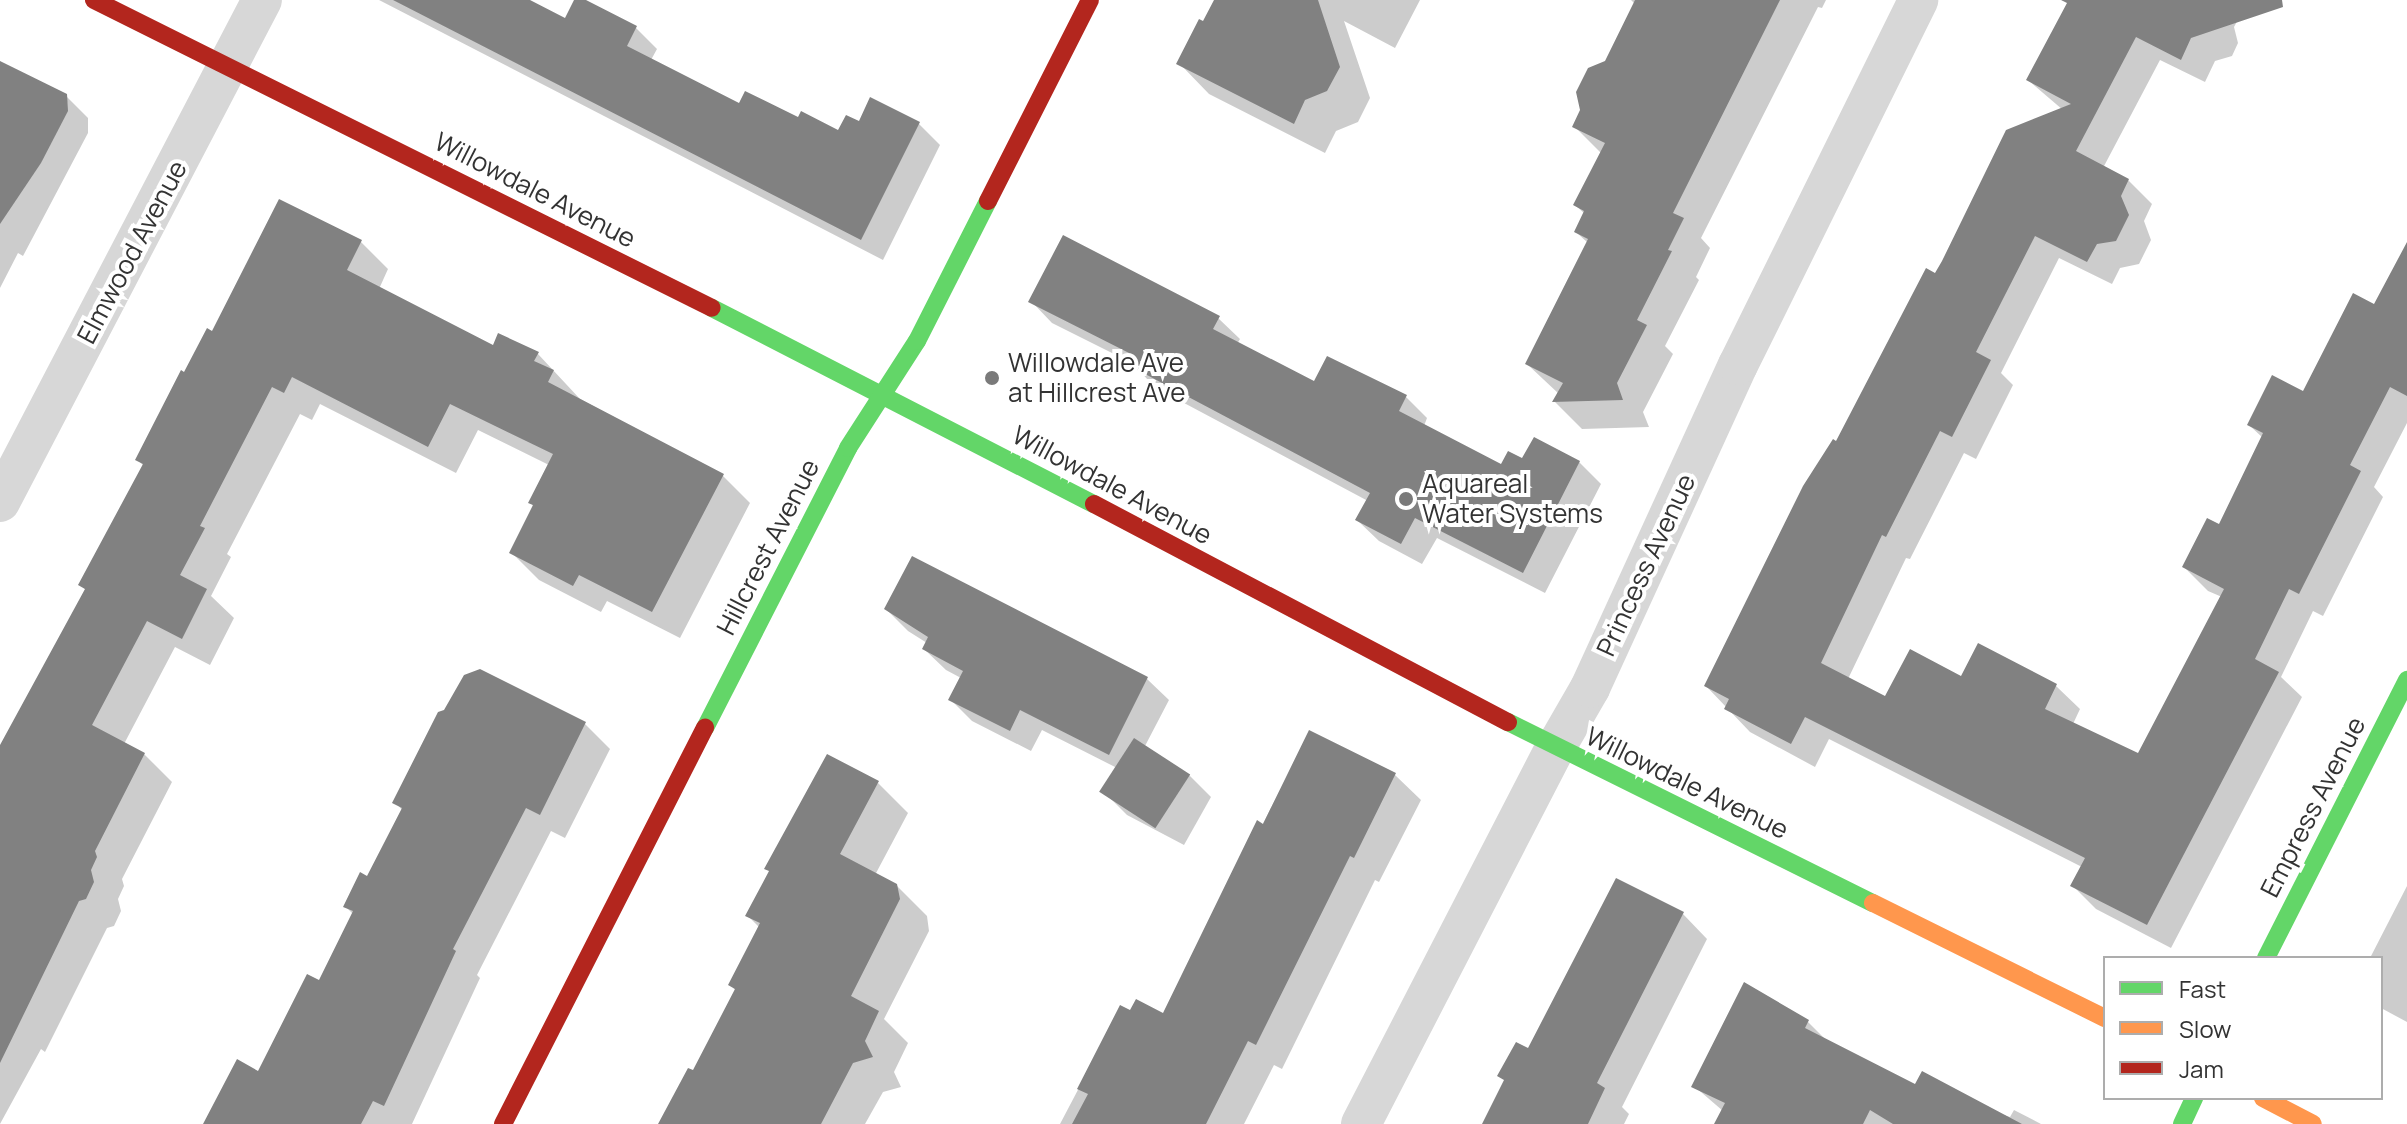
<!DOCTYPE html>
<style>
body{margin:0}
#map{position:relative;width:2407px;height:1124px;overflow:hidden;background:#fff;font-family:Manrope,sans-serif}
div>[style]{position:absolute}
[style*='--x']{left:calc(var(--x)*1px);top:calc(var(--y)*1px);width:calc(var(--w)*1px);rotate:calc(var(--a)*1deg)}
.shadow>*{inset:0;background:#0003}
.building>*{inset:0;background:#818181;transform-origin:0 0}
.street>*{height:40px;margin:-20px;padding:0 20px;transform-origin:20px;border-radius:20px;background:#d7d7d7}
.fast>*{height:18px;margin:-9px;padding:0 9px;transform-origin:9px;border-radius:9px;background:#63d668}
.slow>*{height:18px;margin:-9px;padding:0 9px;transform-origin:9px;border-radius:9px;background:#ff974d}
.jam>*{height:18px;margin:-9px;padding:0 9px;transform-origin:9px;border-radius:9px;background:#b3261e}
.dots>*{width:22px;height:22px;translate:-50% -50%;box-sizing:border-box;border:4px solid #fff;border-radius:50%}
span{translate:-50% -50%;white-space:nowrap;text-align:center;line-height:1.15;-webkit-text-stroke:8px #fff;paint-order:stroke}
.street-label{font-size:26px;color:#333}
.poi-label{font-size:26px;color:#333}
.left{translate:0 -50%;text-align:left}
.legend{position:absolute;left:2103px;top:956px;width:280px;height:144px;box-sizing:border-box;background:#fff;border:2px solid #adadad;margin:0;padding:10px 14px;list-style:none;font-size:24px;color:#333}
.legend li{display:flex;align-items:center;gap:16px;height:40px}
.legend b{width:40px;border:2px solid #adadad}
</style>
<div id="map">
<div class="shadow">
<i style="clip-path:polygon(379px 0,527px 0,566px 20px,576px 0,582px 0,636px 28px,657px 49px,651px 60px,740px 106px,839px 133px,860px 123px,919px 124px,940px 145px,883px 260px)"></i>
<i style="clip-path:polygon(1221px 0,1420px 0,1395px 48px,1344px 21px,1370px 98px,1358px 122px,1336px 131px,1325px 153px,1209px 94px,1179px 63px)"></i>
<i style="clip-path:polygon(1631px 0,1826px 0,1822px 8px,1818px 7px,1701px 238px,1710px 248px,1696px 277px,1699px 280px,1665px 346px,1673px 354px,1643px 412px,1649px 427px,1582px 429px,1555px 402px,1559px 394px,1527px 364px,1588px 243px,1576px 232px,1585px 214px,1575px 205px,1602px 154px,1574px 126px,1635px 4px)"></i>
<i style="clip-path:polygon(2070px 0,2240px 0,2240px 16px,2234px 27px,2238px 43px,2232px 56px,2215px 61px,2205px 82px,2160px 60px,2103px 168px,2128px 180px,2152px 204px,2144px 221px,2151px 240px,2139px 264px,2120px 268px,2112px 284px,2059px 258px,2001px 373px,2013px 385px,1976px 459px,1964px 453px,1910px 559px,1906px 558px,1848px 679px,1886px 699px,1962px 679px,2056px 686px,2080px 709px,2073px 724px,2139px 756px,2222px 597px,2208px 591px,2184px 567px,2220px 527px,2263px 438px,2249px 425px,2304px 394px,2375px 307px,2407px 246px,2407px 423px,2374px 487px,2383px 497px,2323px 616px,2313px 611px,2281px 677px,2302px 697px,2171px 948px,2096px 909px,2073px 886px,2082px 867px,1829px 739px,1815px 767px,1750px 732px,1706px 686px,1837px 443px,1936px 276px,2063px 110px,2028px 80px)"></i>
<i style="clip-path:polygon(0 63px,66px 96px,88px 118px,88px 133px,23px 256px,18px 253px,0 288px)"></i>
<i style="clip-path:polygon(360px 241px,388px 269px,379px 289px,494px 348px,538px 354px,580px 399px,722px 475px,750px 503px,680px 638px,607px 601px,601px 612px,539px 580px,511px 552px,534px 507px,530px 502px,549px 465px,478px 430px,456px 473px,320px 404px,312px 420px,300px 414px,227px 554px,231px 557px,211px 596px,234px 618px,210px 665px,175px 647px,124px 744px,144px 754px,172px 782px,122px 879px,124px 886px,118px 899px,121px 911px,114px 926px,107px 928px,45px 1052px,41px 1049px,0 1124px,0 750px,87px 591px,80px 584px,144px 466px,138px 460px,212px 334px)"></i>
<i style="clip-path:polygon(1031px 301px,1218px 318px,1240px 339px,1237px 344px,1315px 384px,1328px 358px,1406px 397px,1427px 418px,1424px 426px,1502px 467px,1523px 461px,1579px 462px,1601px 484px,1545px 593px,1437px 538px,1422px 564px,1379px 541px,1357px 520px,1368px 501px,1154px 387px,1134px 364px,1052px 323px)"></i>
<i style="clip-path:polygon(912px 559px,1147px 679px,1169px 700px,1145px 746px,1189px 775px,1211px 797px,1184px 845px,1127px 815px,1106px 794px,1119px 769px,1042px 730px,1031px 751px,972px 721px,950px 699px,961px 678px,946px 670px,924px 649px,927px 643px,908px 631px,886px 609px)"></i>
<i style="clip-path:polygon(585px 724px,610px 749px,565px 838px,551px 831px,477px 975px,480px 978px,412px 1124px,206px 1124px,259px 1073px,320px 982px,354px 915px,346px 907px,368px 878px,403px 811px,395px 802px)"></i>
<i style="clip-path:polygon(1310px 732px,1395px 775px,1421px 800px,1379px 882px,1375px 880px,1282px 1069px,1274px 1065px,1244px 1124px,1060px 1124px,1121px 1008px,1131px 1013px,1164px 1016px)"></i>
<i style="clip-path:polygon(878px 783px,908px 813px,875px 875px,896px 885px,927px 916px,929px 931px,884px 1019px,908px 1043px,894px 1072px,901px 1087px,883px 1092px,865px 1124px,659px 1124px,694px 1073px,736px 991px,730px 984px,760px 928px,747px 915px)"></i>
<i style="clip-path:polygon(2407px 886px,2407px 1022px,2381px 1008px,2381px 958px,2370px 958px)"></i>
<i style="clip-path:polygon(1683px 914px,1707px 939px,1622px 1107px,1629px 1114px,1624px 1124px,1484px 1124px,1529px 1051px)"></i>
<i style="clip-path:polygon(1808px 1022px,1828px 1042px,1916px 1087px,2010px 1117px,2014px 1110px,2041px 1124px,1728px 1124px,1723px 1111px,1694px 1086px)"></i>
</div>
<div class="building">
<i style="clip-path:polygon(393px 0,530px 0,565px 18px,574px 0,586px 0,637px 26px,627px 46px,739px 103px,745px 91px,798px 117px,801px 111px,838px 130px,846px 115px,859px 121px,870px 97px,920px 122px,861px 240px)"></i>
<i style="clip-path:polygon(1214px 0,1318px 0,1340px 67px,1327px 91px,1305px 100px,1294px 124px,1176px 64px,1199px 19px,1203px 21px)"></i>
<i style="clip-path:polygon(1635px 0,1780px 0,1673px 213px,1684px 218px,1668px 250px,1672px 251px,1637px 320px,1647px 325px,1617px 383px,1623px 400px,1552px 402px,1563px 383px,1525px 364px,1588px 239px,1574px 232px,1584px 211px,1573px 205px,1605px 143px,1572px 127px,1580px 110px,1576px 92px,1588px 68px,1605px 61px)"></i>
<i style="clip-path:polygon(2061px 0,2282px 0,2283px 7px,2191px 38px,2181px 60px,2136px 37px,2076px 151px,2129px 179px,2121px 196px,2129px 215px,2116px 241px,2097px 244px,2087px 262px,2035px 236px,1976px 352px,1991px 360px,1952px 437px,1940px 431px,1886px 537px,1882px 535px,1821px 663px,1885px 696px,1910px 649px,1961px 676px,1978px 643px,2057px 684px,2045px 709px,2138px 753px,2224px 589px,2182px 567px,2207px 518px,2219px 524px,2263px 433px,2247px 425px,2272px 375px,2303px 391px,2353px 293px,2374px 304px,2407px 242px,2407px 396px,2390px 387px,2350px 465px,2361px 471px,2299px 594px,2289px 589px,2255px 659px,2279px 672px,2147px 925px,2070px 886px,2085px 858px,1805px 717px,1791px 744px,1724px 709px,1729px 699px,1704px 686px,1803px 486px,1833px 439px,1836px 441px,1926px 268px,1935px 273px,1942px 261px,2006px 130px,2071px 104px,2026px 80px,2067px 3px)"></i>
<i style="clip-path:polygon(0 61px,67px 94px,68px 111px,41px 163px,0 224px)"></i>
<i style="clip-path:polygon(279px 199px,362px 240px,347px 270px,493px 345px,498px 333px,539px 352px,534px 361px,554px 370px,548px 382px,724px 474px,652px 612px,579px 575px,573px 586px,509px 553px,533px 505px,528px 503px,553px 454px,450px 404px,428px 447px,292px 377px,284px 393px,272px 387px,200px 526px,205px 528px,180px 575px,207px 589px,182px 639px,147px 621px,92px 725px,145px 753px,95px 851px,97px 857px,91px 870px,94px 882px,86px 899px,79px 901px,0 1063px,0 745px,85px 589px,78px 585px,143px 464px,135px 460px,181px 370px,184px 372px,207px 328px,212px 331px)"></i>
<i style="clip-path:polygon(1063px 235px,1220px 316px,1213px 329px,1314px 381px,1327px 356px,1407px 395px,1399px 411px,1501px 464px,1508px 451px,1522px 458px,1534px 437px,1580px 461px,1523px 573px,1415px 518px,1401px 544px,1355px 520px,1370px 493px,1130px 366px,1135px 356px,1028px 302px)"></i>
<i style="clip-path:polygon(912px 556px,1148px 677px,1109px 755px,1020px 710px,1010px 731px,948px 700px,963px 671px,922px 649px,928px 637px,884px 609px)"></i>
<i style="clip-path:polygon(480px 669px,586px 722px,540px 815px,526px 808px,453px 949px,456px 951px,384px 1106px,373px 1101px,361px 1124px,203px 1124px,237px 1059px,258px 1071px,307px 974px,319px 980px,353px 911px,343px 907px,360px 872px,367px 876px,402px 808px,392px 803px,438px 712px,444px 710px,464px 675px)"></i>
<i style="clip-path:polygon(1309px 730px,1396px 773px,1354px 858px,1350px 856px,1256px 1045px,1248px 1041px,1206px 1124px,1072px 1124px,1088px 1094px,1077px 1089px,1120px 1005px,1130px 1010px,1136px 999px,1163px 1013px,1257px 820px,1263px 824px)"></i>
<i style="left:1134px;top:738px;width:67px;height:64px;rotate:33deg"></i>
<i style="clip-path:polygon(827px 754px,879px 781px,840px 854px,897px 884px,900px 899px,851px 996px,879px 1011px,865px 1041px,873px 1057px,853px 1063px,821px 1124px,658px 1124px,688px 1068px,693px 1070px,735px 989px,728px 985px,760px 923px,745px 916px,769px 871px,764px 869px)"></i>
<i style="clip-path:polygon(1616px 878px,1684px 912px,1597px 1083px,1605px 1088px,1588px 1124px,1482px 1124px,1504px 1080px,1497px 1076px,1516px 1042px,1528px 1048px)"></i>
<i style="clip-path:polygon(1744px 982px,1809px 1020px,1805px 1028px,1915px 1084px,1922px 1071px,2022px 1124px,1893px 1124px,1870px 1110px,1863px 1124px,1714px 1124px,1725px 1103px,1691px 1087px)"></i>
</div>
<div class="street">
<i style="--x:0;--y:502;--w:566;--a:-62.44"></i>
<i style="--x:1361;--y:1124;--w:424;--a:-62.7"></i>
<i style="--x:1556;--y:747;--w:68;--a:-60"></i>
<i style="--x:1590;--y:688;--w:355;--a:-65.4"></i>
<i style="--x:1738;--y:365;--w:407;--a:-63.7"></i>
</div>
<div class="fast">
<i style="--x:712;--y:308;--w:429;--a:27.2"></i>
<i style="--x:1508;--y:722;--w:407;--a:26.4"></i>
<i style="--x:705;--y:728;--w:314;--a:-62.9"></i>
<i style="--x:848;--y:448;--w:127;--a:-57.2"></i>
<i style="--x:917;--y:341;--w:157;--a:-63.1"></i>
<i style="--x:2266;--y:958;--w:312;--a:-63.1"></i>
<i style="--x:2182;--y:1124;--w:29;--a:-65"></i>
</div>
<div class="slow">
<i style="--x:1873;--y:903;--w:259;--a:26.4"></i>
<i style="--x:2263;--y:1098;--w:56;--a:27.5"></i>
</div>
<div class="jam">
<i style="--x:94;--y:0;--w:690;--a:26.49"></i>
<i style="--x:988;--y:201;--w:225;--a:-63.1"></i>
<i style="--x:1094;--y:504;--w:468;--a:27.8"></i>
<i style="--x:503;--y:1124;--w:445;--a:-63"></i>
</div>
<div class="dots">
<i style="left:992px;top:378px;background:#7a7a7a"></i>
<i style="left:1406px;top:499px;background:#7a7a7a"></i>
</div>
<div class="street-label">
<span style="left:535px;top:190px;rotate:27deg">Willowdale Avenue</span>
<span style="left:132px;top:252px;rotate:-62deg">Elmwood Avenue</span>
<span style="left:1112px;top:485px;rotate:28deg">Willowdale Avenue</span>
<span style="left:768px;top:547px;rotate:-63deg">Hillcrest Avenue</span>
<span style="left:1646px;top:565px;rotate:-65deg">Princess Avenue</span>
<span style="left:1687px;top:783px;rotate:26deg">Willowdale Avenue</span>
<span style="left:2313px;top:807px;rotate:-63deg">Empress Avenue</span>
</div>
<div class="poi-label">
<span class="left" style="left:1008px;top:378px">Willowdale Ave<br>at Hillcrest Ave</span>
<span class="left" style="left:1422px;top:499px">Aquareal<br>Water Systems</span>
</div>
<ul class="legend">
<li><b style="height:10px;background:#63d668"></b>Fast</li>
<li><b style="height:10px;background:#ff974d"></b>Slow</li>
<li><b style="height:10px;background:#b3261e"></b>Jam</li>
</ul>
</div>
